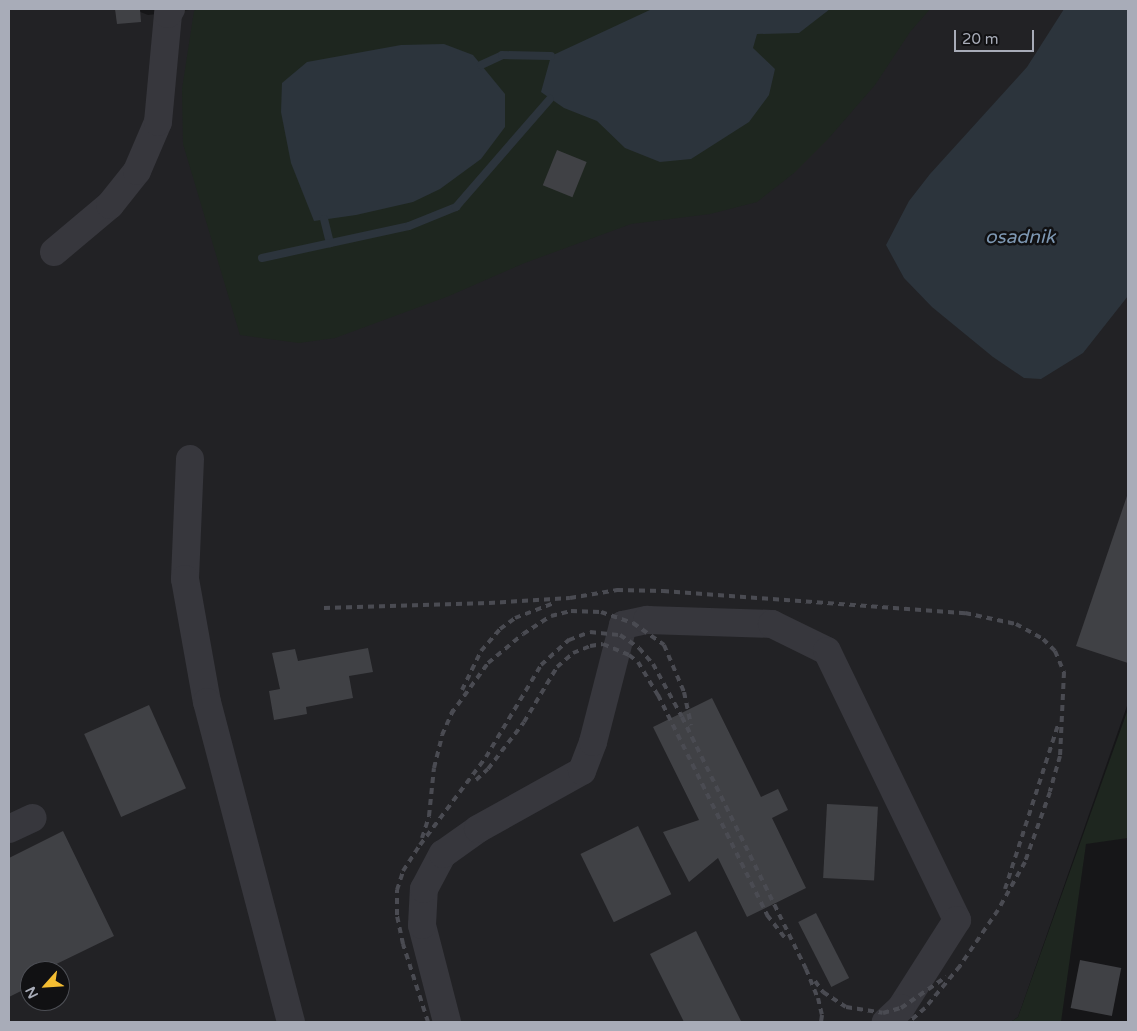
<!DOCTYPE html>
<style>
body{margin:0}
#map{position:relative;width:1137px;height:1031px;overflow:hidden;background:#161618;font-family:"Varela Round",sans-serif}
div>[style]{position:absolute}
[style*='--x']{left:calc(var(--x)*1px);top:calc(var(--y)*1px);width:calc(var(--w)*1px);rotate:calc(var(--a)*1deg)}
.built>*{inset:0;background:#222225}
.green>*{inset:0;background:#1e261f}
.water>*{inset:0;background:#2c343c}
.stream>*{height:8px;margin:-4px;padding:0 4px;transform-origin:4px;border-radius:4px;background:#2c343c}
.building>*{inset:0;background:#404145;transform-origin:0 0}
.minor>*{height:28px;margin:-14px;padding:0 14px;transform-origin:14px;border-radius:14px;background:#37373d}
.rail>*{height:4px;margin-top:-2px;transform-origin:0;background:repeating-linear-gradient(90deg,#4a4b52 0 6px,transparent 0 11px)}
span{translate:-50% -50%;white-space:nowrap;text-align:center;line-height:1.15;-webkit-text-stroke:5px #111113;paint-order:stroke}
.water-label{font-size:19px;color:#7e98b3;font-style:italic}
.frame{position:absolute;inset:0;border:10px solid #a8acb8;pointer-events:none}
.north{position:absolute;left:20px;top:961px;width:50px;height:50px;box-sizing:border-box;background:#111113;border:1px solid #4d4f55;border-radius:50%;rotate:244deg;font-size:14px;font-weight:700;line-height:20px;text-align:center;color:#a8acb8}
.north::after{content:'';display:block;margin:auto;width:18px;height:22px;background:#f4bd32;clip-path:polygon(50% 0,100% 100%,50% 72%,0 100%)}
.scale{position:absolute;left:954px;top:30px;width:80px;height:22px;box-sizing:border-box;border:2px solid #a8acb8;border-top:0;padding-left:6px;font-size:15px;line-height:18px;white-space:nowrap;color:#a8acb8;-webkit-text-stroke:4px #111113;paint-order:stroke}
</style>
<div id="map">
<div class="built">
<i style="clip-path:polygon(evenodd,9px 9px,133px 9px,148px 15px,197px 9px,1128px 9px,1128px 703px,1018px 1017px,1011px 1022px,9px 1022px,9px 9px,30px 971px,60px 971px,60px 1001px,30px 1001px,30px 971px)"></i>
</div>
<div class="green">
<i style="clip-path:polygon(197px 9px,930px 9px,910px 32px,875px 85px,828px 139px,794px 173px,757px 202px,710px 214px,631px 224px,522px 264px,449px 296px,335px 338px,299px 343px,240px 335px,183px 144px,182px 89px,194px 11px)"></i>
<i style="clip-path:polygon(1128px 709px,1128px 838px,1086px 844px,1061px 1022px,1011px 1022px,1018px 1017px)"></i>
</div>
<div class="water">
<i style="clip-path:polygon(652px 9px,830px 9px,799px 33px,757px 34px,753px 48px,775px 69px,769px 95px,749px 122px,691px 159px,660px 162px,625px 148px,597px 121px,564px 108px,541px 92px,551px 56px)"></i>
<i style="clip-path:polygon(1064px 9px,1128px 9px,1128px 296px,1083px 353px,1041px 379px,1024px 378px,993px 357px,932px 307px,904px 278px,886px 245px,909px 201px,930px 174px,1027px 67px)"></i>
<i style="clip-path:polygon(444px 44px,473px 55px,505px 94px,505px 127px,481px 159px,440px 189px,413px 202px,356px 215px,314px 221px,291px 163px,281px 112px,282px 83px,307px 62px,401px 45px)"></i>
</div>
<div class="stream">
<i style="--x:481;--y:65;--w:23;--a:-25"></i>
<i style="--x:502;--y:55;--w:49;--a:1.2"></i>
<i style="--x:324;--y:219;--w:25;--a:76"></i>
<i style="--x:262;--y:258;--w:150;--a:-12.3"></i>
<i style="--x:409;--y:226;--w:51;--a:-22"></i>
<i style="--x:456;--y:207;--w:143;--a:-49"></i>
</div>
<div class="building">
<i style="clip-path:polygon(115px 9px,140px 9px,141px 22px,117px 24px)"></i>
<i style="left:557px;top:150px;width:32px;height:38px;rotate:22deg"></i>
<i style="clip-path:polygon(1128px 493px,1128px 663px,1076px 646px)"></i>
<i style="clip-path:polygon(368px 648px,373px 672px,349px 676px,353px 698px,306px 707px,307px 714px,274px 720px,269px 691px,280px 689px,272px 653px,295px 649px,298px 661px)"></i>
<i style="clip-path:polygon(712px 698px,761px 797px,778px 789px,788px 810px,772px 818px,806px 888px,747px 917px,718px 858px,689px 882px,663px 832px,699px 820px,653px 727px)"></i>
<i style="left:149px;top:705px;width:91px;height:71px;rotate:66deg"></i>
<i style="left:827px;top:804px;width:51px;height:74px;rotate:3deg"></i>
<i style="left:638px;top:826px;width:76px;height:64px;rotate:64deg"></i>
<i style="clip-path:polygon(63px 831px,114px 936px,42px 971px,30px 971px,30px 977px,23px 980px,27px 988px,9px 997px,9px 858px)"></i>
<i style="left:816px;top:913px;width:73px;height:20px;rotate:63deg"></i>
<i style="clip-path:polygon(696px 931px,741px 1021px,739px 1022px,684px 1022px,650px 954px)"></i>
<i style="left:1080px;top:960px;width:42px;height:49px;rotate:11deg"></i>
</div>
<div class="minor">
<i style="--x:54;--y:252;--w:73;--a:-40"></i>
<i style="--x:110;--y:205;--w:43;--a:-51.5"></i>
<i style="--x:137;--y:171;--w:53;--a:-66.8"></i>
<i style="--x:158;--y:122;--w:108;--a:-84.7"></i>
<i style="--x:168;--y:14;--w:6;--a:-59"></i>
<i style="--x:190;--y:459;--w:120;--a:92.4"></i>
<i style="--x:185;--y:579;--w:125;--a:79.9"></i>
<i style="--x:207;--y:702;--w:331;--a:75.3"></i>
<i style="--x:9;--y:829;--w:26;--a:-25"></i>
<i style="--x:447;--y:1022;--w:100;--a:-104.5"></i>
<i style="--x:422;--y:925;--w:36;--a:-87"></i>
<i style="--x:424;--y:889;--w:40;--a:-62"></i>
<i style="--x:443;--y:854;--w:43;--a:-35.5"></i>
<i style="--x:478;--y:829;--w:119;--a:-29.1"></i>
<i style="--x:582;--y:771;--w:31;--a:-69"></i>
<i style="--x:593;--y:742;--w:121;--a:-75.6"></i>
<i style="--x:623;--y:625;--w:25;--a:-12"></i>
<i style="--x:647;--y:620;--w:125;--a:1.8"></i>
<i style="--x:772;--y:624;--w:61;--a:26.1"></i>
<i style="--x:827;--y:651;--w:299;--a:64.2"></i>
<i style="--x:957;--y:920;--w:104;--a:122.5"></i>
<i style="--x:901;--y:1008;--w:21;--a:137"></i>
</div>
<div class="rail">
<i style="--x:324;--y:608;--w:165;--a:-1.7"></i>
<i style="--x:489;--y:603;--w:81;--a:-3.5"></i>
<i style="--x:570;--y:598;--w:48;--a:-9.7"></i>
<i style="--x:617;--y:590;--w:46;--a:1.2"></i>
<i style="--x:663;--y:591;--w:303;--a:4.2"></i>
<i style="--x:965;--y:613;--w:52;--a:12.2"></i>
<i style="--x:1016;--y:624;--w:31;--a:29"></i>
<i style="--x:1043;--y:639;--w:17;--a:45"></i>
<i style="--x:1055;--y:651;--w:23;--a:67"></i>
<i style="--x:1064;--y:672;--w:84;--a:92.7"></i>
<i style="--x:1060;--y:756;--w:37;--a:106"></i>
<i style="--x:1050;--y:792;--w:74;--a:109.7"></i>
<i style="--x:1025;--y:862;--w:55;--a:119.4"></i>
<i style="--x:998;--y:910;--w:68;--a:124.2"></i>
<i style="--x:960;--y:966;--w:55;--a:129.8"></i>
<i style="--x:925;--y:1008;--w:21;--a:139"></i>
<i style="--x:462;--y:690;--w:43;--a:-64"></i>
<i style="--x:481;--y:651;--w:29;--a:-49"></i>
<i style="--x:500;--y:629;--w:19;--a:-36"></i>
<i style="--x:515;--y:618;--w:40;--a:-21"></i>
<i style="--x:451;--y:714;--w:63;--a:-54"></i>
<i style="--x:488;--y:663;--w:45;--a:-39.6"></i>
<i style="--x:523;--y:634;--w:33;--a:-33"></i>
<i style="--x:551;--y:616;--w:21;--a:-14"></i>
<i style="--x:571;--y:611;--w:30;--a:2"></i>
<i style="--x:601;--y:612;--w:34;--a:19"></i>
<i style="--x:633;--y:623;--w:38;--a:35"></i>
<i style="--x:664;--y:645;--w:51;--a:66.9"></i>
<i style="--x:684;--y:692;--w:34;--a:78"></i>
<i style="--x:476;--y:780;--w:16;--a:-43"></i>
<i style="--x:488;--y:769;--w:59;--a:-52.5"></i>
<i style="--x:524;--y:722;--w:64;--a:-59"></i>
<i style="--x:557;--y:667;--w:21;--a:-41"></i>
<i style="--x:573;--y:653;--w:18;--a:-22"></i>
<i style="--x:590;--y:646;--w:13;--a:-9"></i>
<i style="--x:603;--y:644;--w:28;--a:23"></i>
<i style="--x:629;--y:655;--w:11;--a:38"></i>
<i style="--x:638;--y:662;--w:39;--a:59"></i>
<i style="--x:658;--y:695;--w:246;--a:63.6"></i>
<i style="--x:767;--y:915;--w:29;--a:52"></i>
<i style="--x:422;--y:838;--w:23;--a:-72"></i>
<i style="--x:429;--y:816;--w:48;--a:-84.1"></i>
<i style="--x:434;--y:768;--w:34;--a:-76"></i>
<i style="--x:442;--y:735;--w:30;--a:-66"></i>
<i style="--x:1005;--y:889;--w:172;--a:-72.1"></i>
<i style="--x:815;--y:981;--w:14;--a:54"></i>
<i style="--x:823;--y:992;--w:27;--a:33"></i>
<i style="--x:846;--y:1007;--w:37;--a:9"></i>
<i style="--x:883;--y:1013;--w:19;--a:-16"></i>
<i style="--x:901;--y:1008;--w:55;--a:-34.6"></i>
<i style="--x:428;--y:1022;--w:82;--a:-107.8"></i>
<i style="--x:403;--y:944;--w:30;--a:-102"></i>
<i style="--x:397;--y:915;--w:25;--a:-90"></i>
<i style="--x:397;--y:890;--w:20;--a:-72"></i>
<i style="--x:403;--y:871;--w:31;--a:-57"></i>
<i style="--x:420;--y:845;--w:110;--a:-53.1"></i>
<i style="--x:486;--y:757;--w:107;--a:-59.1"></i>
<i style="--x:541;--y:665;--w:38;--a:-42"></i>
<i style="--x:569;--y:640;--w:22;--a:-21"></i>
<i style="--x:590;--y:632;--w:30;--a:6"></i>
<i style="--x:620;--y:635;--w:23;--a:34"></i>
<i style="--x:639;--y:648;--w:21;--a:49"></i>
<i style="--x:653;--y:664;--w:60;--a:61.3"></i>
<i style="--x:682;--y:717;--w:281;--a:63.8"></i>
<i style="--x:806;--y:969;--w:31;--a:68"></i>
<i style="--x:818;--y:998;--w:17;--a:77"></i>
<i style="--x:822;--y:1015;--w:7;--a:98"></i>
</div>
<div class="water-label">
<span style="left:1020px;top:238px">osadnik</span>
</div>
<div class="frame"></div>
<div class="north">N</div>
<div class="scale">20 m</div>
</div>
